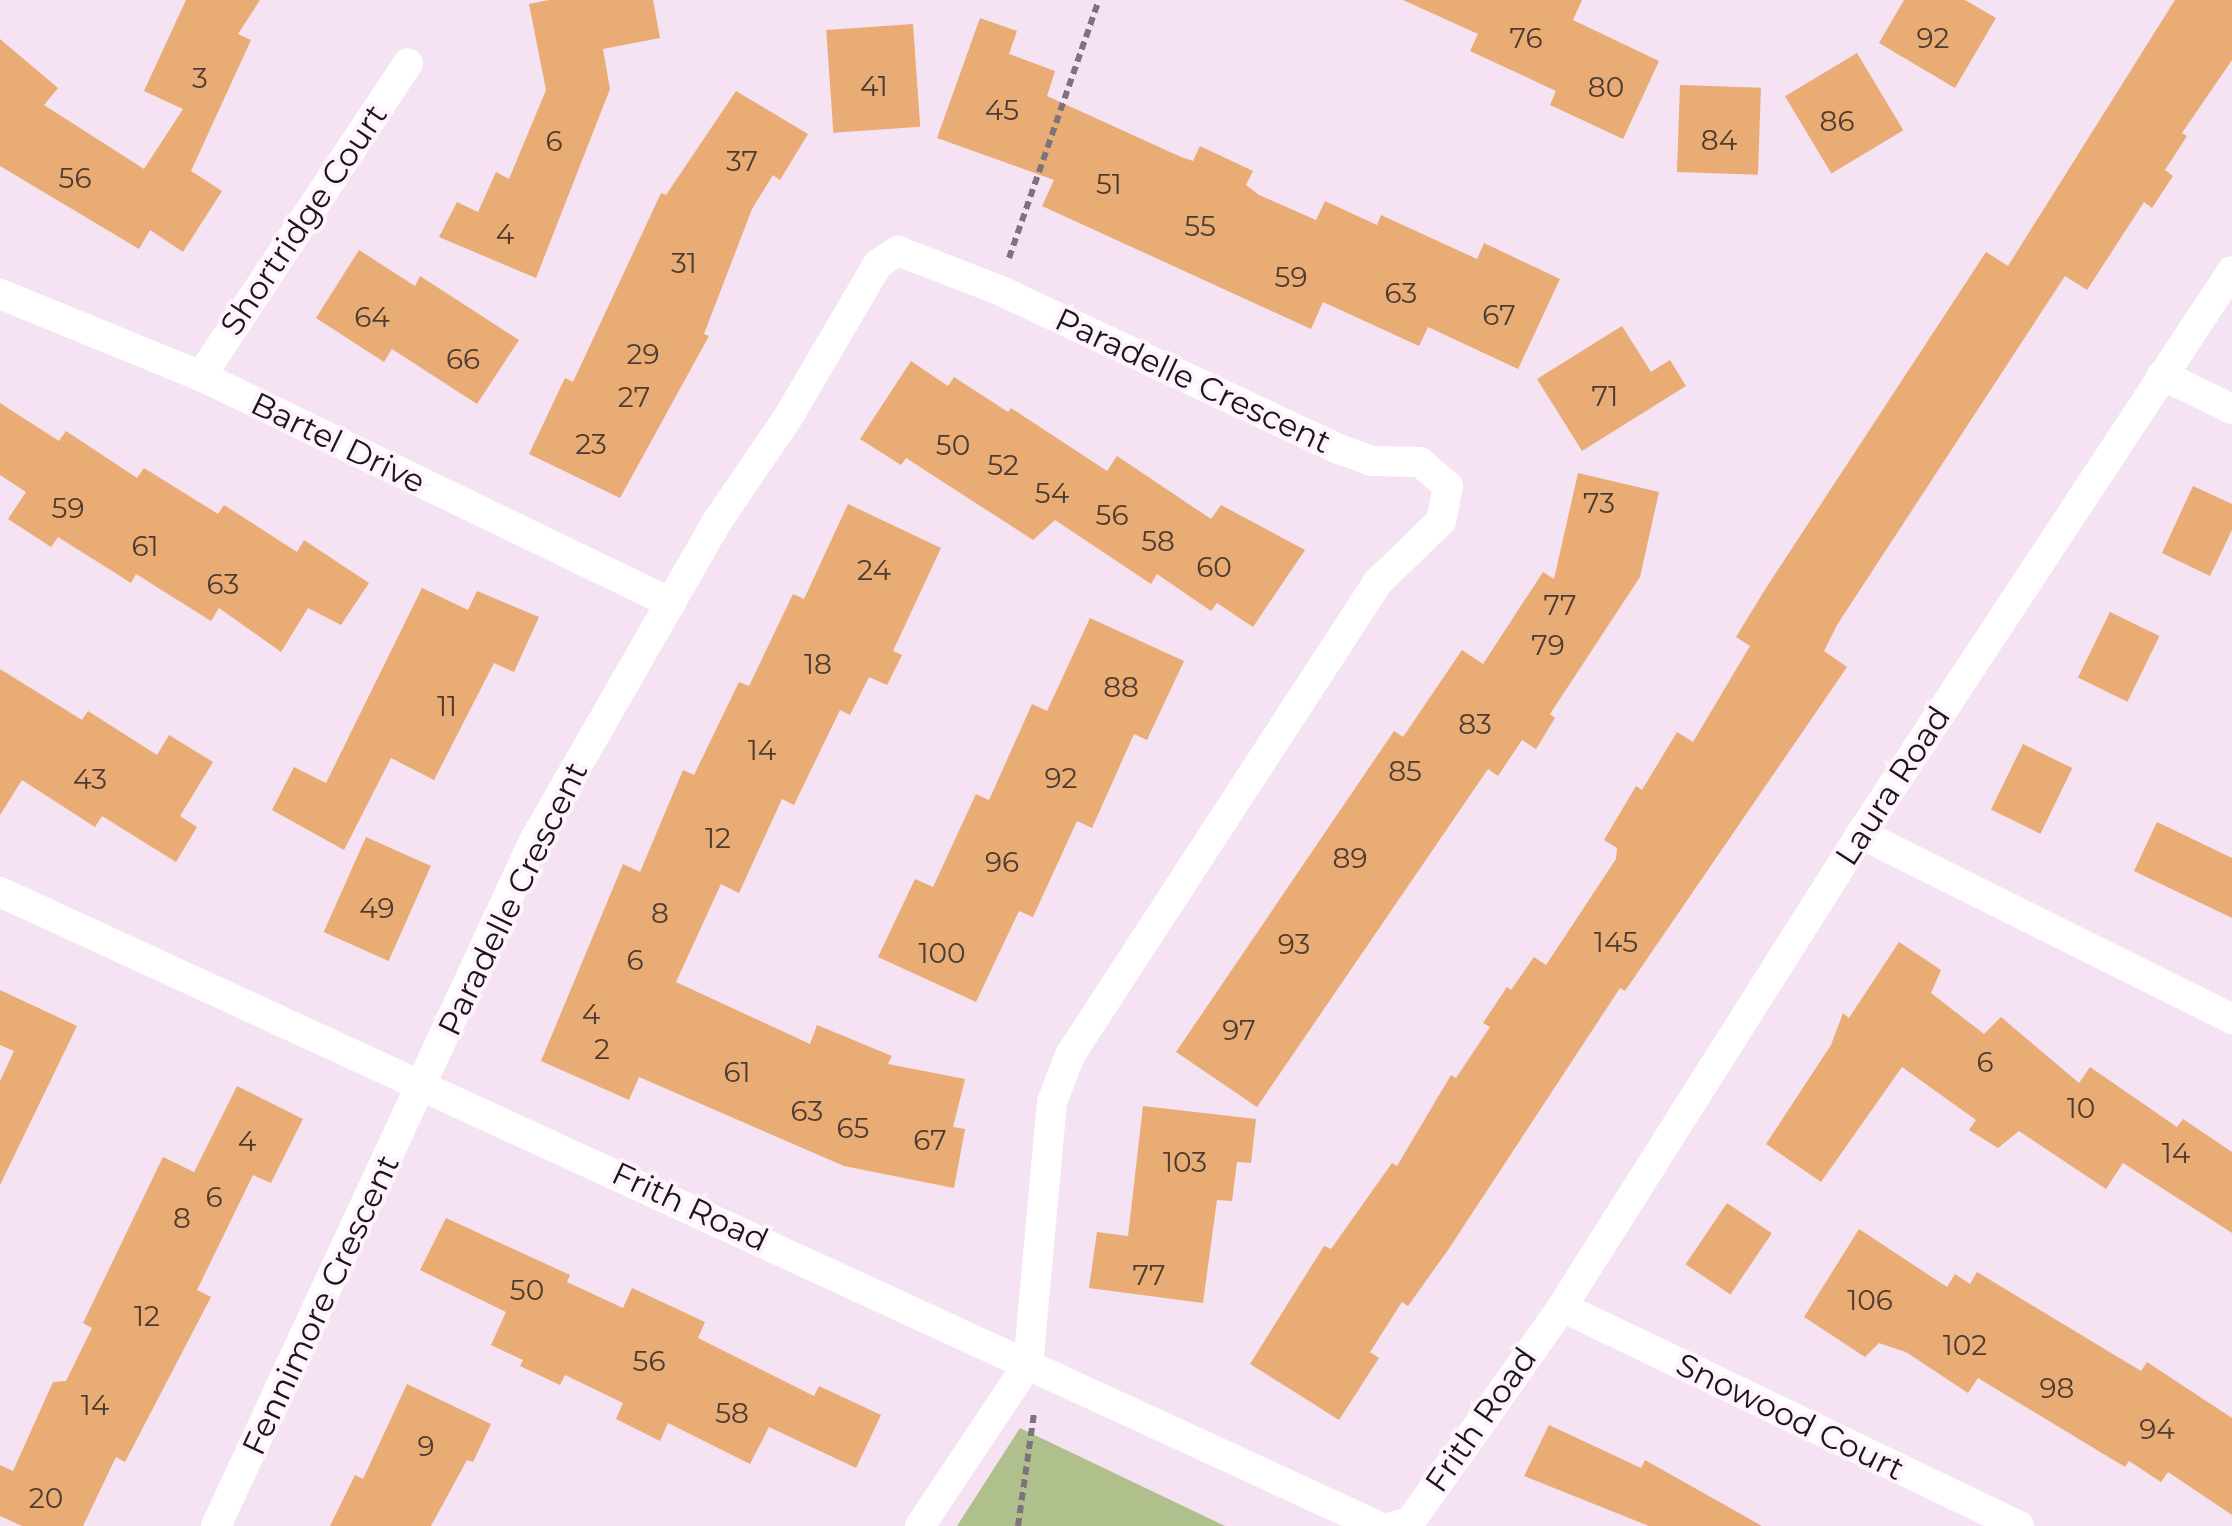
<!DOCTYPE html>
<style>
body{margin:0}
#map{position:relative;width:2232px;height:1526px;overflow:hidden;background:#f5e2f3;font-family:Montserrat,sans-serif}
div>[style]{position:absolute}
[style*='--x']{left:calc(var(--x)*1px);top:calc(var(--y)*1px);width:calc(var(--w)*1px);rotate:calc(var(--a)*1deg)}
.green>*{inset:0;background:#b0c08c}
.building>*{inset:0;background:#e8ac74;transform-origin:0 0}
.path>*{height:6px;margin-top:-3px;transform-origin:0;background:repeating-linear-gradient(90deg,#7e727d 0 8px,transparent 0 13px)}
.street>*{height:30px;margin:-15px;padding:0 15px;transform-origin:15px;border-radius:15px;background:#fff}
span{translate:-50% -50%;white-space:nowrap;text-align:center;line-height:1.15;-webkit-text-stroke:8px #fef2fc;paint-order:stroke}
.number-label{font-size:28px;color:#4e3b31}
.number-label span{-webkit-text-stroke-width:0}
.street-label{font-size:32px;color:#1b151b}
</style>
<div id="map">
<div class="green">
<i style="clip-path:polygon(1020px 1428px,1225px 1526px,957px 1526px)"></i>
</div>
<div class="building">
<i style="clip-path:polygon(186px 0,260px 0,238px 34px,251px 40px,191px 171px,222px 191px,183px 252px,150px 230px,139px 249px,0 166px,0 39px,58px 88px,44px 105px,144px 169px,183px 109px,144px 91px)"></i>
<i style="clip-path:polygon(549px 0,653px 0,660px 38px,603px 49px,610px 89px,536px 278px,439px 237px,457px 202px,478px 212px,496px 172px,509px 179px,546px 90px,529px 4px)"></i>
<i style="clip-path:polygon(1403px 0,1582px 0,1573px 20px,1659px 61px,1623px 139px,1550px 105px,1556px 91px,1470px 51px,1478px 34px)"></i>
<i style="clip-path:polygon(1904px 0,1965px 0,1996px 18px,1955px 88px,1879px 43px)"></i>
<i style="clip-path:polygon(2175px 0,2232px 0,2232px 60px,2182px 133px,2187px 136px,2165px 170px,2173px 176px,2152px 208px,2144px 202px,2087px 290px,2065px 276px,1837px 625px,1824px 651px,1847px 667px,1625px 991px,1620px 988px,1448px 1250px,1408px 1306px,1402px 1302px,1370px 1352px,1379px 1358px,1339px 1420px,1250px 1364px,1324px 1246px,1331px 1249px,1392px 1163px,1397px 1166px,1451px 1075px,1456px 1078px,1490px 1027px,1483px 1023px,1507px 987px,1511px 990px,1534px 957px,1546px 965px,1616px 859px,1617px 848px,1604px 840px,1636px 786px,1642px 790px,1677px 732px,1693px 742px,1750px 646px,1736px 637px,1766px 588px,1986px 252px,2008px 266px)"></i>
<i style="clip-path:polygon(980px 18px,1017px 31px,1009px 54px,1055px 71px,1047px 96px,1181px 157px,1193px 161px,1200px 146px,1253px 171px,1246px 185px,1259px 195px,1316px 220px,1325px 201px,1377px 225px,1381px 215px,1477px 259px,1484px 243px,1560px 279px,1518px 369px,1428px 327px,1419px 346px,1323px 302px,1311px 329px,1042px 206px,1054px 180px,937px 138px)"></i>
<i style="left:913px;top:24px;width:103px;height:87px;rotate:86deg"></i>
<i style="left:1857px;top:53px;width:90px;height:84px;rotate:59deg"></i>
<i style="left:1680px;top:85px;width:81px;height:87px;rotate:2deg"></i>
<i style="clip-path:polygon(736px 91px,808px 134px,780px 180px,773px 175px,752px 209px,704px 334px,709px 336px,620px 498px,529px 454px,565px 378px,573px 382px,661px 193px,666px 195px)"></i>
<i style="clip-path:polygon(359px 250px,415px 286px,420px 276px,519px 340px,477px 404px,392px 349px,384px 362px,316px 318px)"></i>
<i style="clip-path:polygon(1622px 326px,1651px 372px,1670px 360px,1686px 386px,1582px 451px,1537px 379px)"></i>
<i style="clip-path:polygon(911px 361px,948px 386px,954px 377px,1008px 412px,1011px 408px,1107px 471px,1117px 456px,1211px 519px,1221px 505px,1305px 550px,1253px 627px,1217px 603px,1211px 611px,1157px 574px,1151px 584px,1055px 520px,1033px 540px,906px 458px,901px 465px,860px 439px)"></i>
<i style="clip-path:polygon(0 403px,59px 441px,66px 431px,137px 478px,144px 468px,218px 514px,224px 505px,297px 552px,304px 540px,369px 583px,341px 625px,308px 608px,281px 652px,219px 608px,211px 621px,136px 574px,131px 583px,58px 537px,51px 547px,8px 519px,26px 492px,0 475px)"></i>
<i style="clip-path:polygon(1578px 473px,1659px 492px,1640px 577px,1550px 714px,1555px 718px,1536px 749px,1522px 740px,1498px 776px,1488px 769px,1257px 1107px,1176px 1052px,1394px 731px,1403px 737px,1462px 650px,1483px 664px,1543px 572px,1554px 579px)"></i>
<i style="clip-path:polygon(2193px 486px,2232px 504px,2232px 530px,2210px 576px,2162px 553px)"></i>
<i style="clip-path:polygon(848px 504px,941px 548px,893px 651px,902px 655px,887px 685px,869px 677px,850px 715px,840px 710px,794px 805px,782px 799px,739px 893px,721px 884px,676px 982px,810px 1044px,817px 1025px,892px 1056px,888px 1064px,965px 1079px,953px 1127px,965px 1129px,954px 1188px,844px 1166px,639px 1077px,629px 1100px,541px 1061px,623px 864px,640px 872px,683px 770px,694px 775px,739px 682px,749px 686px,793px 594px,804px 599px)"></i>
<i style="clip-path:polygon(422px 588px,468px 610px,477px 591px,539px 617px,514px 672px,494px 663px,434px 780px,391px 758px,344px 850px,272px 810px,294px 767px,326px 783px)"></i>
<i style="left:2110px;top:612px;width:55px;height:73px;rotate:26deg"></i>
<i style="clip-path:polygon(1090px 618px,1184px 661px,1147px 740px,1134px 734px,1092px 828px,1077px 821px,1033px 917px,1019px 911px,976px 1002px,878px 957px,915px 879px,933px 887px,976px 794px,989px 800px,1032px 704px,1047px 711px)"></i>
<i style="clip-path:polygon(0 669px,82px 720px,88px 711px,157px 755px,169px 735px,213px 762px,180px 816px,197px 827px,176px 862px,102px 816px,95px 827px,22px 780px,0 815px)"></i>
<i style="left:2023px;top:744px;width:55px;height:73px;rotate:26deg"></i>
<i style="clip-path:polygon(2157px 822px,2232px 858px,2232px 918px,2134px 871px)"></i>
<i style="left:366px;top:837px;width:71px;height:104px;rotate:24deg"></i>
<i style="clip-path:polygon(1899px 942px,1941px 970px,1931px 993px,1984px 1034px,2001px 1017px,2079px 1083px,2090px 1067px,2177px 1127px,2183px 1119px,2232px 1152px,2232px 1233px,2123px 1163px,2106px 1189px,2019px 1131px,1998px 1148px,1969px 1130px,1976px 1120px,1902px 1067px,1821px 1182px,1766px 1144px,1831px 1045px,1843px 1013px,1849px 1018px)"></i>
<i style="clip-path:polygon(0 990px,77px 1026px,0 1185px,0 1081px,14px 1051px,0 1045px)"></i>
<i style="clip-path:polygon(237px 1086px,303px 1119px,271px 1183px,253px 1175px,197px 1290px,211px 1297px,125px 1462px,116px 1457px,83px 1526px,22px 1526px,0 1516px,0 1465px,13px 1471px,53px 1382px,66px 1381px,92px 1328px,83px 1323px,163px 1157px,194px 1172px)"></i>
<i style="clip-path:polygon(1143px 1106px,1256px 1119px,1251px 1163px,1237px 1162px,1232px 1201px,1217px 1200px,1203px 1303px,1089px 1288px,1097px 1232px,1128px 1236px)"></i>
<i style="left:1727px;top:1203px;width:54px;height:74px;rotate:34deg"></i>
<i style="clip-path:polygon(446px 1218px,570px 1275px,567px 1282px,623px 1308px,632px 1288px,705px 1322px,698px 1338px,814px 1396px,819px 1386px,881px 1415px,856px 1468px,769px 1427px,750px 1464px,668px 1423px,660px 1441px,616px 1419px,623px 1403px,565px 1375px,560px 1385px,520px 1366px,523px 1360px,491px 1345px,506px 1312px,420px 1270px)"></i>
<i style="clip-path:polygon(1859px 1229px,1947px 1287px,1955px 1274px,1970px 1284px,1977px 1272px,2141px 1371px,2147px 1362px,2232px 1418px,2232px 1515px,2168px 1472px,2161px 1482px,2129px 1461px,2125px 1467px,1978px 1378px,1968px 1393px,1906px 1352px,1879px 1343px,1865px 1357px,1804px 1317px)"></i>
<i style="clip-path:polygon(407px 1384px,491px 1424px,473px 1462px,467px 1460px,431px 1526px,330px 1526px,355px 1475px,363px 1479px)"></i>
<i style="clip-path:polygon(1549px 1425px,1641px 1468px,1645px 1460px,1762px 1526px,1649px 1526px,1524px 1476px)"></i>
</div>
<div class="path">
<i style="--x:1009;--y:258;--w:273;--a:-70.8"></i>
<i style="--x:1018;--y:1526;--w:113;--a:-81.9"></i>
</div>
<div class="street">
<i style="--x:0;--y:294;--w:217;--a:22.2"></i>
<i style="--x:201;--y:376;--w:522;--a:25.78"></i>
<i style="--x:2162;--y:375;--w:78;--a:25.9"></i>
<i style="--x:201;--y:376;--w:375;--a:-56.5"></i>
<i style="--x:1861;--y:834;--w:415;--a:26.5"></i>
<i style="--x:0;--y:892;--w:1517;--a:24.71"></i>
<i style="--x:1562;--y:1307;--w:507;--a:25.6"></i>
<i style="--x:216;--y:1526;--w:755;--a:-65.1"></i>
<i style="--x:534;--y:841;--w:370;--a:-60.2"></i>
<i style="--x:718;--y:520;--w:122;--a:-55.7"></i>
<i style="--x:787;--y:419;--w:180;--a:-59.6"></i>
<i style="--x:878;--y:264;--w:24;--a:-33"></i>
<i style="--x:898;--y:251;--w:108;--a:21.1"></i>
<i style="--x:999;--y:290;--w:375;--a:25.1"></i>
<i style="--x:1339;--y:449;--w:35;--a:20"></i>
<i style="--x:1372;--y:461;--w:48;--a:1.2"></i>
<i style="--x:1420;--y:462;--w:37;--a:41"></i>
<i style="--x:1448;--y:486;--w:36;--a:101"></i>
<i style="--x:1441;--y:521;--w:88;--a:135.9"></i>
<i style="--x:1378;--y:582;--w:564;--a:123.07"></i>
<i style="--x:1070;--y:1055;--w:50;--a:111"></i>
<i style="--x:1052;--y:1102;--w:263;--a:95.2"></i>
<i style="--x:1028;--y:1364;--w:195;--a:123.7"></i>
<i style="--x:1395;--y:1526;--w:16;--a:-15"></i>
<i style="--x:1410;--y:1522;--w:263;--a:-54.7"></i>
<i style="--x:1562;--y:1307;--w:560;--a:-57.7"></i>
<i style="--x:1861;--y:834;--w:674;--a:-56.62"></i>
</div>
<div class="number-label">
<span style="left:1526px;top:38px">76</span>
<span style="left:1933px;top:38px">92</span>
<span style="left:200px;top:78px">3</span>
<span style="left:874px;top:86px">41</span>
<span style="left:1606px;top:87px">80</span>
<span style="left:1002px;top:110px">45</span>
<span style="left:1837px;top:121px">86</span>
<span style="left:1719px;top:140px">84</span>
<span style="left:554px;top:141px">6</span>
<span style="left:742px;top:161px">37</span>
<span style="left:75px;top:178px">56</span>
<span style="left:1109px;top:184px">51</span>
<span style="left:1200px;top:226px">55</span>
<span style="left:505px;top:234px">4</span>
<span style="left:684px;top:263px">31</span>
<span style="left:1291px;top:277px">59</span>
<span style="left:1401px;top:293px">63</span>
<span style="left:1499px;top:315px">67</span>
<span style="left:372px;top:317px">64</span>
<span style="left:643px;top:354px">29</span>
<span style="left:463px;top:359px">66</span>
<span style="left:1605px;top:396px">71</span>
<span style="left:634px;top:397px">27</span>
<span style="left:591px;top:444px">23</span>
<span style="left:953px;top:445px">50</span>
<span style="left:1003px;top:465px">52</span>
<span style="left:1052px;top:493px">54</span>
<span style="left:1599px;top:503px">73</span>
<span style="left:68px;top:508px">59</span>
<span style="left:1112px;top:515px">56</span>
<span style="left:1158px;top:541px">58</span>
<span style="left:145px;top:546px">61</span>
<span style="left:1214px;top:567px">60</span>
<span style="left:874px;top:570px">24</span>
<span style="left:223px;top:584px">63</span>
<span style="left:1560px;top:605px">77</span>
<span style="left:1548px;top:645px">79</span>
<span style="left:818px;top:664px">18</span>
<span style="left:1121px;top:687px">88</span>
<span style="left:447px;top:706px">11</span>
<span style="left:1475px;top:724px">83</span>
<span style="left:762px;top:750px">14</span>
<span style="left:1405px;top:771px">85</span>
<span style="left:1061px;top:778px">92</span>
<span style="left:90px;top:779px">43</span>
<span style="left:718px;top:838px">12</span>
<span style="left:1350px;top:858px">89</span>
<span style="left:1002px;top:862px">96</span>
<span style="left:377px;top:908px">49</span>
<span style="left:660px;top:913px">8</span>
<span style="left:1616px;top:942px">145</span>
<span style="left:1294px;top:944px">93</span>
<span style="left:942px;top:953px">100</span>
<span style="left:635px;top:960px">6</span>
<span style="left:591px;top:1014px">4</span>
<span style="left:1239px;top:1030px">97</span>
<span style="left:602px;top:1049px">2</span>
<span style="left:1985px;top:1062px">6</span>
<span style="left:737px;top:1072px">61</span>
<span style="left:2081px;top:1108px">10</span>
<span style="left:807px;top:1111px">63</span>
<span style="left:853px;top:1128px">65</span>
<span style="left:930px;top:1140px">67</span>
<span style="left:247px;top:1141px">4</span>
<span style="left:2176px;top:1153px">14</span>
<span style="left:1185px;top:1162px">103</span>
<span style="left:214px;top:1197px">6</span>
<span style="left:182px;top:1218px">8</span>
<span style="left:1149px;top:1275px">77</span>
<span style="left:527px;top:1290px">50</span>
<span style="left:1870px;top:1300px">106</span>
<span style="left:147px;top:1316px">12</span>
<span style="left:1965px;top:1345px">102</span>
<span style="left:649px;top:1361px">56</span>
<span style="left:2057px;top:1388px">98</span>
<span style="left:95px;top:1405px">14</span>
<span style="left:732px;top:1413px">58</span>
<span style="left:2157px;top:1429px">94</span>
<span style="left:426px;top:1446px">9</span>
<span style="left:46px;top:1498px">20</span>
</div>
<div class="street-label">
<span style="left:304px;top:220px;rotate:-56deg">Shortridge Court</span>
<span style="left:1193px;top:381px;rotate:25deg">Paradelle Crescent</span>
<span style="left:338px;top:443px;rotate:26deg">Bartel Drive</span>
<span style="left:1893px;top:786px;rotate:-57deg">Laura Road</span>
<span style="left:513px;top:899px;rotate:-64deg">Paradelle Crescent</span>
<span style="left:690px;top:1207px;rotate:25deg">Frith Road</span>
<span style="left:321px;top:1305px;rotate:-65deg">Fennimore Crescent</span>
<span style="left:1790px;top:1417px;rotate:26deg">Snowood Court</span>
<span style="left:1481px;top:1420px;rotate:-55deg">Frith Road</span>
</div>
</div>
